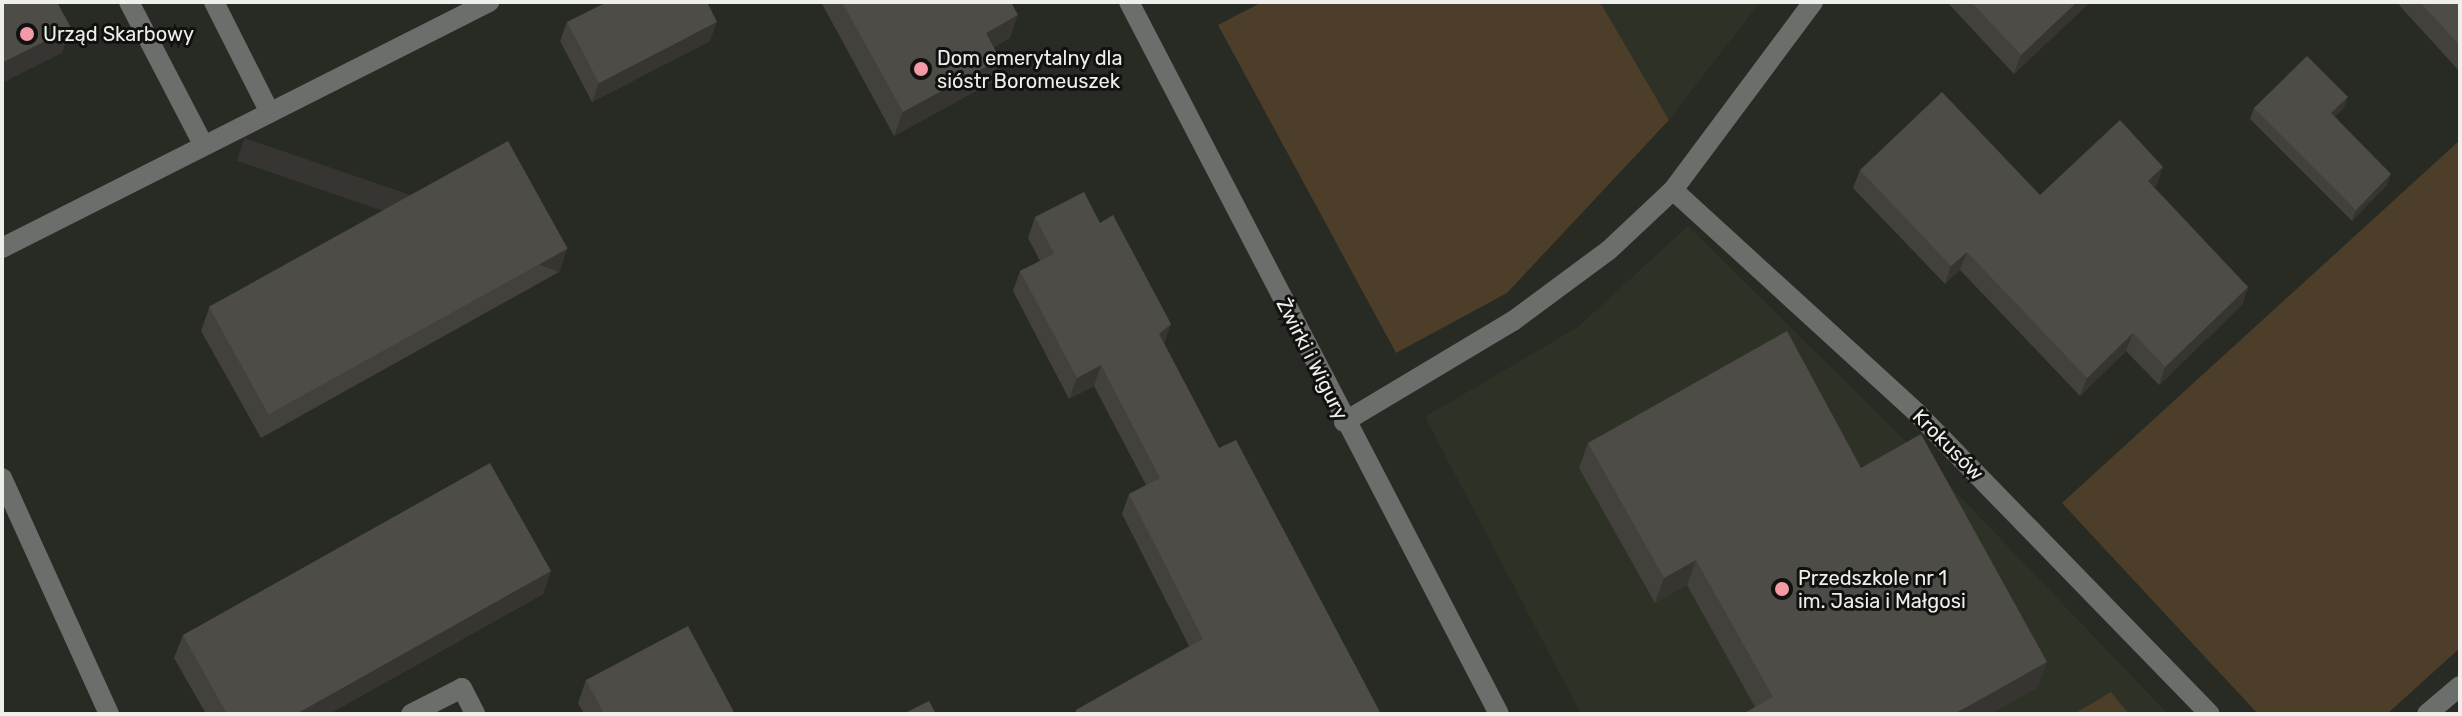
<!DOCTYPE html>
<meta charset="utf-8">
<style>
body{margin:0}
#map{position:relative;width:2462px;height:716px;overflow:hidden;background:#282a24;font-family:Rubik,sans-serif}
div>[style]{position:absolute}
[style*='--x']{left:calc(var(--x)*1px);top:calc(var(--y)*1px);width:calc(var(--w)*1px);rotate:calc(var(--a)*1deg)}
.built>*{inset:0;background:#2e3226}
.green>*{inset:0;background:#4c3e28}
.service>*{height:20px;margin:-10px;padding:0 10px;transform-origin:10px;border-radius:10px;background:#6b6e6b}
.minor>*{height:20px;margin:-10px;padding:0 10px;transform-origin:10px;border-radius:10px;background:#6b6e6b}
.tertiary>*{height:20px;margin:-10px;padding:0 10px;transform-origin:10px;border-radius:10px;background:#6b6e6b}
.wall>*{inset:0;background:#42413c}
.shaded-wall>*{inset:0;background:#363531;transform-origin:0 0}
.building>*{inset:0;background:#4d4c46;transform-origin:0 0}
.dots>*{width:22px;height:22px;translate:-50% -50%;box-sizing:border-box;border:4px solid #111210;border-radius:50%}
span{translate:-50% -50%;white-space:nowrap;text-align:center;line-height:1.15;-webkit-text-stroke:6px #111210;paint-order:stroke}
.poi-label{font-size:20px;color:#eeefeb}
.left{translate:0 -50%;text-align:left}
.street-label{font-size:20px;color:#eeefeb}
.frame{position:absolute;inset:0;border:4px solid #eeefeb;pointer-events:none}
</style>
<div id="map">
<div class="built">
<i style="clip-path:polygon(1600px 2px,1760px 2px,1669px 120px)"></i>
<i style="clip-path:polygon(1688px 226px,1928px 463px,2168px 714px,1581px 714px,1425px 417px,1578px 327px)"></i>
</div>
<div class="green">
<i style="clip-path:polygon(1262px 2px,1600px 2px,1669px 120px,1507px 293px,1396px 353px,1218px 25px)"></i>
<i style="clip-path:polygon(2460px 140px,2460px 648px,2387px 714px,2258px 714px,2062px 503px)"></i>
<i style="clip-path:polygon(2111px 692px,2129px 714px,2074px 714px)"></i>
</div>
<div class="service">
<i style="--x:129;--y:2;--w:162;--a:62.5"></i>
</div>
<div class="minor">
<i style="--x:214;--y:2;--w:124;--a:63.2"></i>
<i style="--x:1673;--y:190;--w:333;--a:42.4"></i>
<i style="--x:1919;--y:415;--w:417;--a:45.8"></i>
<i style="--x:2;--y:248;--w:546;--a:-26.8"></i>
<i style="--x:1344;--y:422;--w:197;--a:-30.9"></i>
<i style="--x:1513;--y:321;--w:119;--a:-36.5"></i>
<i style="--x:1609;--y:250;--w:88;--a:-43.2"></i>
<i style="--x:1673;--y:190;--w:234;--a:-53.3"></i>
<i style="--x:2;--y:478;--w:259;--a:65.6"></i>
<i style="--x:411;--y:714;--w:57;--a:-27"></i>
<i style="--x:462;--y:688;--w:29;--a:63"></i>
<i style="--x:2427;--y:714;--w:43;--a:-40.3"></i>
</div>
<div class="tertiary">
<i style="--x:1129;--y:2;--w:802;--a:62.54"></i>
</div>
<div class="wall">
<i style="clip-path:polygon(821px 2px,1011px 2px,1010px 38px,994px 47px,992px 82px,894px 136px)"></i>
<i style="clip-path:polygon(1947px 2px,2090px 2px,2014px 74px)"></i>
<i style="clip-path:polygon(2401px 2px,2460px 2px,2460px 72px,2399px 5px)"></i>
<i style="clip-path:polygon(567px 22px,710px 41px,592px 102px,560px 41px)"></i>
<i style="clip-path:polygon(2254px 108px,2344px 108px,2335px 116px,2387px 185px,2352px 221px,2250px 119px)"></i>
<i style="clip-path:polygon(1860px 170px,2040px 195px,2157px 185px,2154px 187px,2248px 287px,2242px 305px,2159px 385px,2126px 351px,2080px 396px,1960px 270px,1945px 284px,1853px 188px)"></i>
<i style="clip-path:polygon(1035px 217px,1100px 223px,1171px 324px,1164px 343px,1219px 448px,1381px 714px,1074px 714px,1076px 710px,1189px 646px,1122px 514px,1129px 494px,1146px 485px,1094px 386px,1069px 399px,1013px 291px,1020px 271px,1040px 261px,1028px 238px)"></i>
<i style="clip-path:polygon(567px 249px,559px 272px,261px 438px,201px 331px,209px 308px)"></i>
<i style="clip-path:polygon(1588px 443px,1861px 468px,2038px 687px,1990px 714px,1743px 714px,1755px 707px,1687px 585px,1655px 603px,1579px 468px)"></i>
<i style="clip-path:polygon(551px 571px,543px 594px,329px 714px,206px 714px,174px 658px,183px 635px)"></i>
<i style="clip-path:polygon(586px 680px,735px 714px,584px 714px,578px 703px)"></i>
</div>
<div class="shaded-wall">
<i style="clip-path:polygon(2077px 2px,2090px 2px,2014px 74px,2021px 55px)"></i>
<i style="clip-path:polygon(1018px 15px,1010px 38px,978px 56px,986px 33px)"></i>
<i style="clip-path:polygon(717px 22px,710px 41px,592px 102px,599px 83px)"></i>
<i style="clip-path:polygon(71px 28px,62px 53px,2px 83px,2px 63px)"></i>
<i style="clip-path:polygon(1000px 59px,992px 82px,894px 136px,903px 112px)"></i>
<i style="clip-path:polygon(2348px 97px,2344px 108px,2327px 124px,2331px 113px)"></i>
<i style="clip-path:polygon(2163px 167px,2157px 185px,2142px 199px,2148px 181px)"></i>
<i style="clip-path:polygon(2391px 174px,2387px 185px,2352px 221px,2356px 210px)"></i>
<i style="left:567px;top:249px;width:24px;height:341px;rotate:109deg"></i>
<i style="clip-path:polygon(1967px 252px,1960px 270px,1945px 284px,1951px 266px)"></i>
<i style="clip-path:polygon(2248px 287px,2242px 305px,2159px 385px,2165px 367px)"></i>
<i style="clip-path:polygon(1171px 324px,1163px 344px,1159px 334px)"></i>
<i style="clip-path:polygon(2133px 333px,2126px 351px,2080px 396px,2087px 378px)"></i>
<i style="clip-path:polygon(1101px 365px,1094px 386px,1069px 399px,1077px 378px)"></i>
<i style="clip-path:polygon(1696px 560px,1687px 585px,1655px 603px,1664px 578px)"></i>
<i style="clip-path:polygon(551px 571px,543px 594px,329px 714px,296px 714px)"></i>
<i style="clip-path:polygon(2047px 662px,2038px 687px,1990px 714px,1954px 714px)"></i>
</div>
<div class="building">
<i style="clip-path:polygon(2px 2px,57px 2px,71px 28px,2px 63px)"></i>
<i style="clip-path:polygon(607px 2px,707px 2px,717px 22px,599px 83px,567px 22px)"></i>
<i style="clip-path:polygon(842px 2px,1011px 2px,1018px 15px,986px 33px,1000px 59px,903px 112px)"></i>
<i style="clip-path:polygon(1971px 2px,2077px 2px,2021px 55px)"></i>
<i style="clip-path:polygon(2420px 2px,2460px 2px,2460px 46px)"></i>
<i style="clip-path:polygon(2307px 56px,2348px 97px,2331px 113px,2391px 174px,2356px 210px,2254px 108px)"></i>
<i style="clip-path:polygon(1942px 92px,2040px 195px,2120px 120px,2163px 167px,2148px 181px,2248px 287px,2165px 367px,2133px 333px,2087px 378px,1967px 252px,1951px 266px,1860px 170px)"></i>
<i style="left:508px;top:141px;width:123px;height:342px;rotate:61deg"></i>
<i style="clip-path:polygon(1084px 192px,1100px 223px,1113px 215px,1171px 324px,1159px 334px,1219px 448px,1236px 440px,1381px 714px,1078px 714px,1076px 710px,1203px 639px,1129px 494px,1160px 478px,1101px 365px,1077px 378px,1020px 271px,1054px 254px,1035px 217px)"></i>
<i style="clip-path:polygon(1787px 331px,1861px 468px,1921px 434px,2047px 662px,1954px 714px,1743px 714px,1773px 697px,1696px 560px,1664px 578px,1588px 443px)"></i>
<i style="clip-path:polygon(490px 463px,551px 571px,296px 714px,227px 714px,183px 635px)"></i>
<i style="clip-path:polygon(688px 626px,735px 714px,604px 714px,586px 680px)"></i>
<i style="clip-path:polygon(929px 701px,936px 714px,903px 714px)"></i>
</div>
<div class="dots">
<i style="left:27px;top:34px;background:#f49aa6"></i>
<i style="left:921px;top:69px;background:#f49aa6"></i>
<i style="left:1782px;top:589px;background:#f49aa6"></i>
</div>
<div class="poi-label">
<span class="left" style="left:43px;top:34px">Urząd Skarbowy</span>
<span class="left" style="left:937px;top:70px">Dom emerytalny dla<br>sióstr Boromeuszek</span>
<span class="left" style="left:1798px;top:590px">Przedszkole nr 1<br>im. Jasia i Małgosi</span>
</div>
<div class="street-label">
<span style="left:1312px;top:359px;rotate:63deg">Żwirki i Wigury</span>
<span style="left:1948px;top:445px;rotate:45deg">Krokusów</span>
</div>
<div class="frame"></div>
</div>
